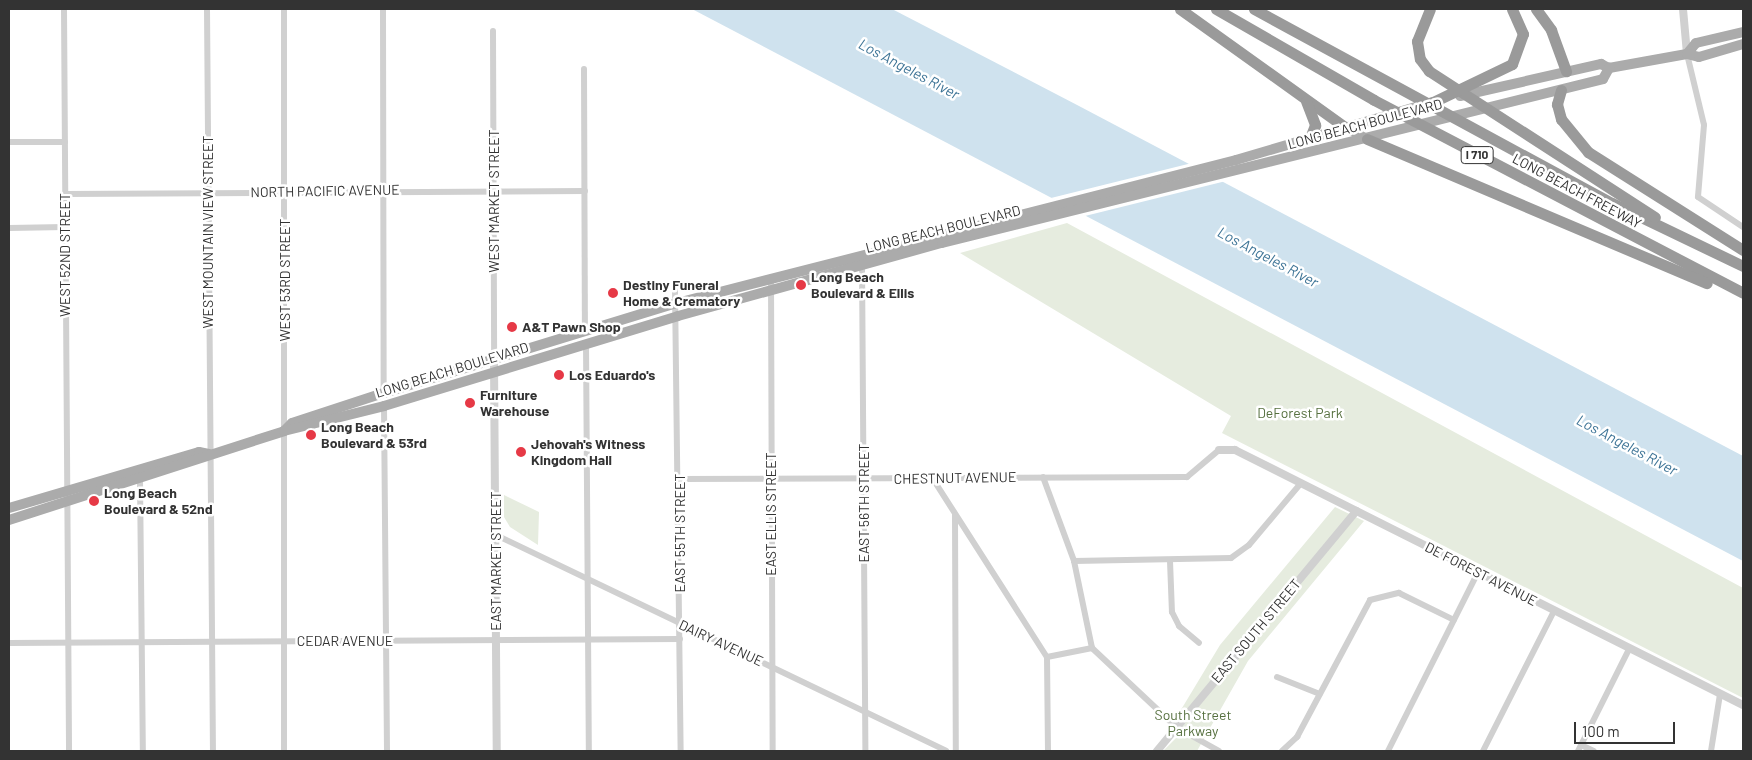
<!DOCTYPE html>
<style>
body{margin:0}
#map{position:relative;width:1752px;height:760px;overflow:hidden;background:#fff;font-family:Barlow,sans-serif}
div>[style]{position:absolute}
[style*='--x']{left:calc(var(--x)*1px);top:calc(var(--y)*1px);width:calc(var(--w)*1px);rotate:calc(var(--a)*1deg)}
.green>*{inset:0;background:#e6ecdf}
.water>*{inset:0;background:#cfe2ee}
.pier>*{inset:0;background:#fff}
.minor>*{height:6px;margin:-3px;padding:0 3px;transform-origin:3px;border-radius:3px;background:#d0d0d0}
.tertiary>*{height:8px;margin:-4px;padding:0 4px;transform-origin:4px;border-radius:4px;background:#d0d0d0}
.primary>*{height:10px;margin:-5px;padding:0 5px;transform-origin:5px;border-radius:5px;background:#ababab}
.motorway>*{height:11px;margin:-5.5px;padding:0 5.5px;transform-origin:5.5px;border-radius:5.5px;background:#9a9a9a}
.dots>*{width:14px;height:14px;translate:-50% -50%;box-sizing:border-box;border:2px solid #fff;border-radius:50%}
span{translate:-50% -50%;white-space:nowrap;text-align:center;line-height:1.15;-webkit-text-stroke:5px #fff;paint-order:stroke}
.shield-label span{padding:1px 4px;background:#fff;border:1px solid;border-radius:4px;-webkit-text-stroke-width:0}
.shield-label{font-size:12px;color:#333;font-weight:700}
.street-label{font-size:14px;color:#333}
.poi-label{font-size:14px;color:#333;font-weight:700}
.left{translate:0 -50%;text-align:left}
.park-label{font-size:14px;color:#56703f}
.water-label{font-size:15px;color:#3f7597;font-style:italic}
.frame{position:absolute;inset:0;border:10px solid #333;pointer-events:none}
.scale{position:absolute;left:1574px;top:722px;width:101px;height:22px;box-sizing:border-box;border:2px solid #333;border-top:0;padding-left:6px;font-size:15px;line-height:18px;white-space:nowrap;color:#333;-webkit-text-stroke:4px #fff;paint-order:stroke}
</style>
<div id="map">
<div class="green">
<i style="clip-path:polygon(1067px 223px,1743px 588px,1743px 698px,1222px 433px,1231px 416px,960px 253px)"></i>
<i style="clip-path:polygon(504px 495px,539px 512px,538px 545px,510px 527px,504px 517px)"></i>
<i style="clip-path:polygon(1335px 507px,1364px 521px,1248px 661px,1197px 751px,1163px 751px,1177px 737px,1176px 718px,1220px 645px)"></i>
</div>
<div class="water">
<i style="clip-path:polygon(692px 9px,892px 9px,1079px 106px,1743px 456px,1743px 561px)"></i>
</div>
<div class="pier">
<i style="clip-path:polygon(1192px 163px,1226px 181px,1085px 216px,1051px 198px)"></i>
</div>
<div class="minor">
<i style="--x:64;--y:9;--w:742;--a:89.61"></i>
<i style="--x:207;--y:9;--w:742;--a:89.54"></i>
<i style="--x:383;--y:9;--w:384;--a:89.9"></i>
<i style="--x:493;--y:31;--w:329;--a:89.8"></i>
<i style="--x:1687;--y:54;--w:73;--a:76.5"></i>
<i style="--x:1704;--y:125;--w:72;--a:94.8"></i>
<i style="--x:1698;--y:197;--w:54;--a:33.7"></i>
<i style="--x:584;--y:69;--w:262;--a:89.8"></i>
<i style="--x:9;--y:142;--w:56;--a:0"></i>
<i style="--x:65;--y:194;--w:520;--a:-0.33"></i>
<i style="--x:9;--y:228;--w:56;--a:-1"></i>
<i style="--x:862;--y:263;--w:488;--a:89.6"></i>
<i style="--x:771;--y:277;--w:474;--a:89.8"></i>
<i style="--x:675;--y:290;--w:461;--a:89.3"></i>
<i style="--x:586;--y:343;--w:408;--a:89.6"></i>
<i style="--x:384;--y:406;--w:345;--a:89.5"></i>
<i style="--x:1043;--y:477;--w:90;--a:69.7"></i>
<i style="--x:1074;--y:561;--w:89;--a:78.3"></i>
<i style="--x:1092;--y:648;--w:115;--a:43.2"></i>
<i style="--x:1176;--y:727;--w:49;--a:29.2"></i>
<i style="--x:140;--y:479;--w:272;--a:89.4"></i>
<i style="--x:680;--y:479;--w:507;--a:-0.23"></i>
<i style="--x:1187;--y:477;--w:42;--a:-40.2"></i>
<i style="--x:933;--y:479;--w:211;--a:57.4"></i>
<i style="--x:1047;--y:657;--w:94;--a:89.4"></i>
<i style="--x:955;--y:515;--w:236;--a:89.8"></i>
<i style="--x:496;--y:535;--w:499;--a:25.6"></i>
<i style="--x:1074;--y:561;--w:157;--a:-1.1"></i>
<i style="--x:1231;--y:558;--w:22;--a:-36"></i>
<i style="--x:1249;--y:545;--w:81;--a:-50"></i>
<i style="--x:1170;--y:561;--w:51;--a:87.8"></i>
<i style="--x:1172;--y:612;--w:16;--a:63"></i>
<i style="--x:1179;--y:626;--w:26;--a:40"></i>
<i style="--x:9;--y:643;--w:671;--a:-0.34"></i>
<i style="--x:1047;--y:657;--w:46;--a:-11.3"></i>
<i style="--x:1277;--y:677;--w:46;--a:21.6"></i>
<i style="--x:1581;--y:745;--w:14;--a:25"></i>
<i style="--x:284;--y:751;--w:742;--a:-90"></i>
<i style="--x:1282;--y:751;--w:21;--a:-43"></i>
<i style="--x:1297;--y:737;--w:155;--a:-61.9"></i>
<i style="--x:1370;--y:600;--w:30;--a:-14"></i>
<i style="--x:1399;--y:593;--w:61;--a:26.1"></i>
<i style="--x:1388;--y:751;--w:200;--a:-63.3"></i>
<i style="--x:1483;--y:751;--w:157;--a:-63.1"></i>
<i style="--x:1578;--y:751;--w:114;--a:-63.4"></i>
<i style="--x:1711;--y:751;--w:58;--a:-81"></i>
</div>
<div class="tertiary">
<i style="--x:1683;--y:9;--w:45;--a:84.9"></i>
<i style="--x:494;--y:360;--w:391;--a:89.6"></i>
<i style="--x:1219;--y:450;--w:16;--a:0"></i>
<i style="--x:1235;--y:450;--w:568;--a:26.66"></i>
<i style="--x:1157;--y:751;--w:312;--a:-50.3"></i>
</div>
<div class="primary">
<i style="--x:1687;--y:54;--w:14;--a:-51"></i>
<i style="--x:1696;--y:43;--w:48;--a:-13.2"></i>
<i style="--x:1460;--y:96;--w:145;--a:-12.8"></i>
<i style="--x:1601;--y:64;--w:9;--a:27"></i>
<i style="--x:1609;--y:68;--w:79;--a:-10.2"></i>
<i style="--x:1687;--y:54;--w:12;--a:14"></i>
<i style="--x:1699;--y:57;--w:46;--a:-16.5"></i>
<i style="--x:1345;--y:127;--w:25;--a:29"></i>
<i style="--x:284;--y:431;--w:11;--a:-45"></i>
<i style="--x:292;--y:423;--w:97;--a:-18.1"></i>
<i style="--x:384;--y:393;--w:307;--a:-17.1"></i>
<i style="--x:677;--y:303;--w:577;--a:-14.35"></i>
<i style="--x:1236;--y:160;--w:205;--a:-16.4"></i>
<i style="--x:9;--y:508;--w:198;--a:-16.4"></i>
<i style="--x:199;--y:452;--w:10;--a:11"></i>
<i style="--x:9;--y:520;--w:289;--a:-17.9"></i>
<i style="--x:284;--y:431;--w:103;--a:-14"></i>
<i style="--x:384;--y:406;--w:307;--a:-17"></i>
<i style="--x:678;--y:316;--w:274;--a:-15.5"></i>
<i style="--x:942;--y:243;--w:681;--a:-13.93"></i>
<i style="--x:1603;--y:79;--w:13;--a:-61"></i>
</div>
<div class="motorway">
<i style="--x:1180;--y:9;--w:203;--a:35.6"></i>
<i style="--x:1216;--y:9;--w:182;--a:29.9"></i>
<i style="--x:1374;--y:100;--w:416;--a:27.6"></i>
<i style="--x:1254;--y:9;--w:407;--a:28.5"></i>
<i style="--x:1612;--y:203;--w:145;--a:25.7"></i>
<i style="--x:1430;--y:9;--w:35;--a:112"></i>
<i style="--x:1417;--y:41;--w:18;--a:81"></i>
<i style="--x:1420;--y:59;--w:15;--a:53"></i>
<i style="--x:1429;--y:71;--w:269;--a:32.9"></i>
<i style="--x:1536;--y:9;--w:26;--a:54"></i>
<i style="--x:1551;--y:30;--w:44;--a:69.9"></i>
<i style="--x:1561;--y:90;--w:15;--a:106"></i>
<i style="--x:1557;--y:104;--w:16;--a:75"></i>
<i style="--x:1561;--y:119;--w:43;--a:50.7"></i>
<i style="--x:1588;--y:152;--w:183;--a:32.3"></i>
<i style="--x:1306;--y:101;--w:26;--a:69"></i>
<i style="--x:1315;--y:125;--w:14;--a:111"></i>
<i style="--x:1431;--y:103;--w:90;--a:-25.7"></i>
<i style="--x:1512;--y:64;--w:32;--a:-70"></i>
<i style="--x:1523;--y:34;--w:27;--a:-114"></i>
<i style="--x:1367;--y:139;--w:369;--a:23"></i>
</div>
<div class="dots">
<i style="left:801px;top:285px;background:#e63946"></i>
<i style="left:613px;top:293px;background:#e63946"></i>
<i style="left:512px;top:327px;background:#e63946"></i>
<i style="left:559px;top:375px;background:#e63946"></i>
<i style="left:470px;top:403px;background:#e63946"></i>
<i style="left:311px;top:435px;background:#e63946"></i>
<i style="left:521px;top:452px;background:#e63946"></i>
<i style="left:94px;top:501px;background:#e63946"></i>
</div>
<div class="shield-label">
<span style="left:1477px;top:155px">I 710</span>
</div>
<div class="street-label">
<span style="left:1365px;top:124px;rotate:-15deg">LONG BEACH BOULEVARD</span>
<span style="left:325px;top:191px;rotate:-1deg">NORTH PACIFIC AVENUE</span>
<span style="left:1577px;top:191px;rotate:28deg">LONG BEACH FREEWAY</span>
<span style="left:494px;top:201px;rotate:-90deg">WEST MARKET STREET</span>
<span style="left:943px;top:229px;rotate:-14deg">LONG BEACH BOULEVARD</span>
<span style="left:208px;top:232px;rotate:-90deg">WEST MOUNTAIN VIEW STREET</span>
<span style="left:65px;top:255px;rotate:-90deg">WEST 52ND STREET</span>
<span style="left:285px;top:280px;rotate:-90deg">WEST 53RD STREET</span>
<span style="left:452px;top:370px;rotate:-17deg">LONG BEACH BOULEVARD</span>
<span style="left:955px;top:478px;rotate:-1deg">CHESTNUT AVENUE</span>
<span style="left:864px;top:503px;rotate:-90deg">EAST 56TH STREET</span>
<span style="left:771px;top:514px;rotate:-90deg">EAST ELLIS STREET</span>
<span style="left:680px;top:533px;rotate:-90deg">EAST 55TH STREET</span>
<span style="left:496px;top:561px;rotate:-90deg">EAST MARKET STREET</span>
<span style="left:1481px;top:574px;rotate:27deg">DE FOREST AVENUE</span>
<span style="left:1256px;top:631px;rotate:-50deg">EAST SOUTH STREET</span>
<span style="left:345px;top:641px">CEDAR AVENUE</span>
<span style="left:721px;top:643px;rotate:25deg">DAIRY AVENUE</span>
</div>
<div class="poi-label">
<span class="left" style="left:811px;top:285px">Long Beach<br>Boulevard &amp; Ellis</span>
<span class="left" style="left:623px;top:293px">Destiny Funeral<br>Home &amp; Crematory</span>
<span class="left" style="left:522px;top:327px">A&amp;T Pawn Shop</span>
<span class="left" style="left:569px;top:375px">Los Eduardo's</span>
<span class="left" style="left:480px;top:403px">Furniture<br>Warehouse</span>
<span class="left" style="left:321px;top:435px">Long Beach<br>Boulevard &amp; 53rd</span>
<span class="left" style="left:531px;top:452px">Jehovah's Witness<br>Kingdom Hall</span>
<span class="left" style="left:104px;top:501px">Long Beach<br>Boulevard &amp; 52nd</span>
</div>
<div class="park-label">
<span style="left:1300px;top:413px">DeForest Park</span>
<span style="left:1193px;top:723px">South Street<br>Parkway</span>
</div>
<div class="water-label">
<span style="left:909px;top:69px;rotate:28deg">Los Angeles River</span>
<span style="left:1268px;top:257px;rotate:28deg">Los Angeles River</span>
<span style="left:1627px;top:445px;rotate:28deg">Los Angeles River</span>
</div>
<div class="frame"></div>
<div class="scale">100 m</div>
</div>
